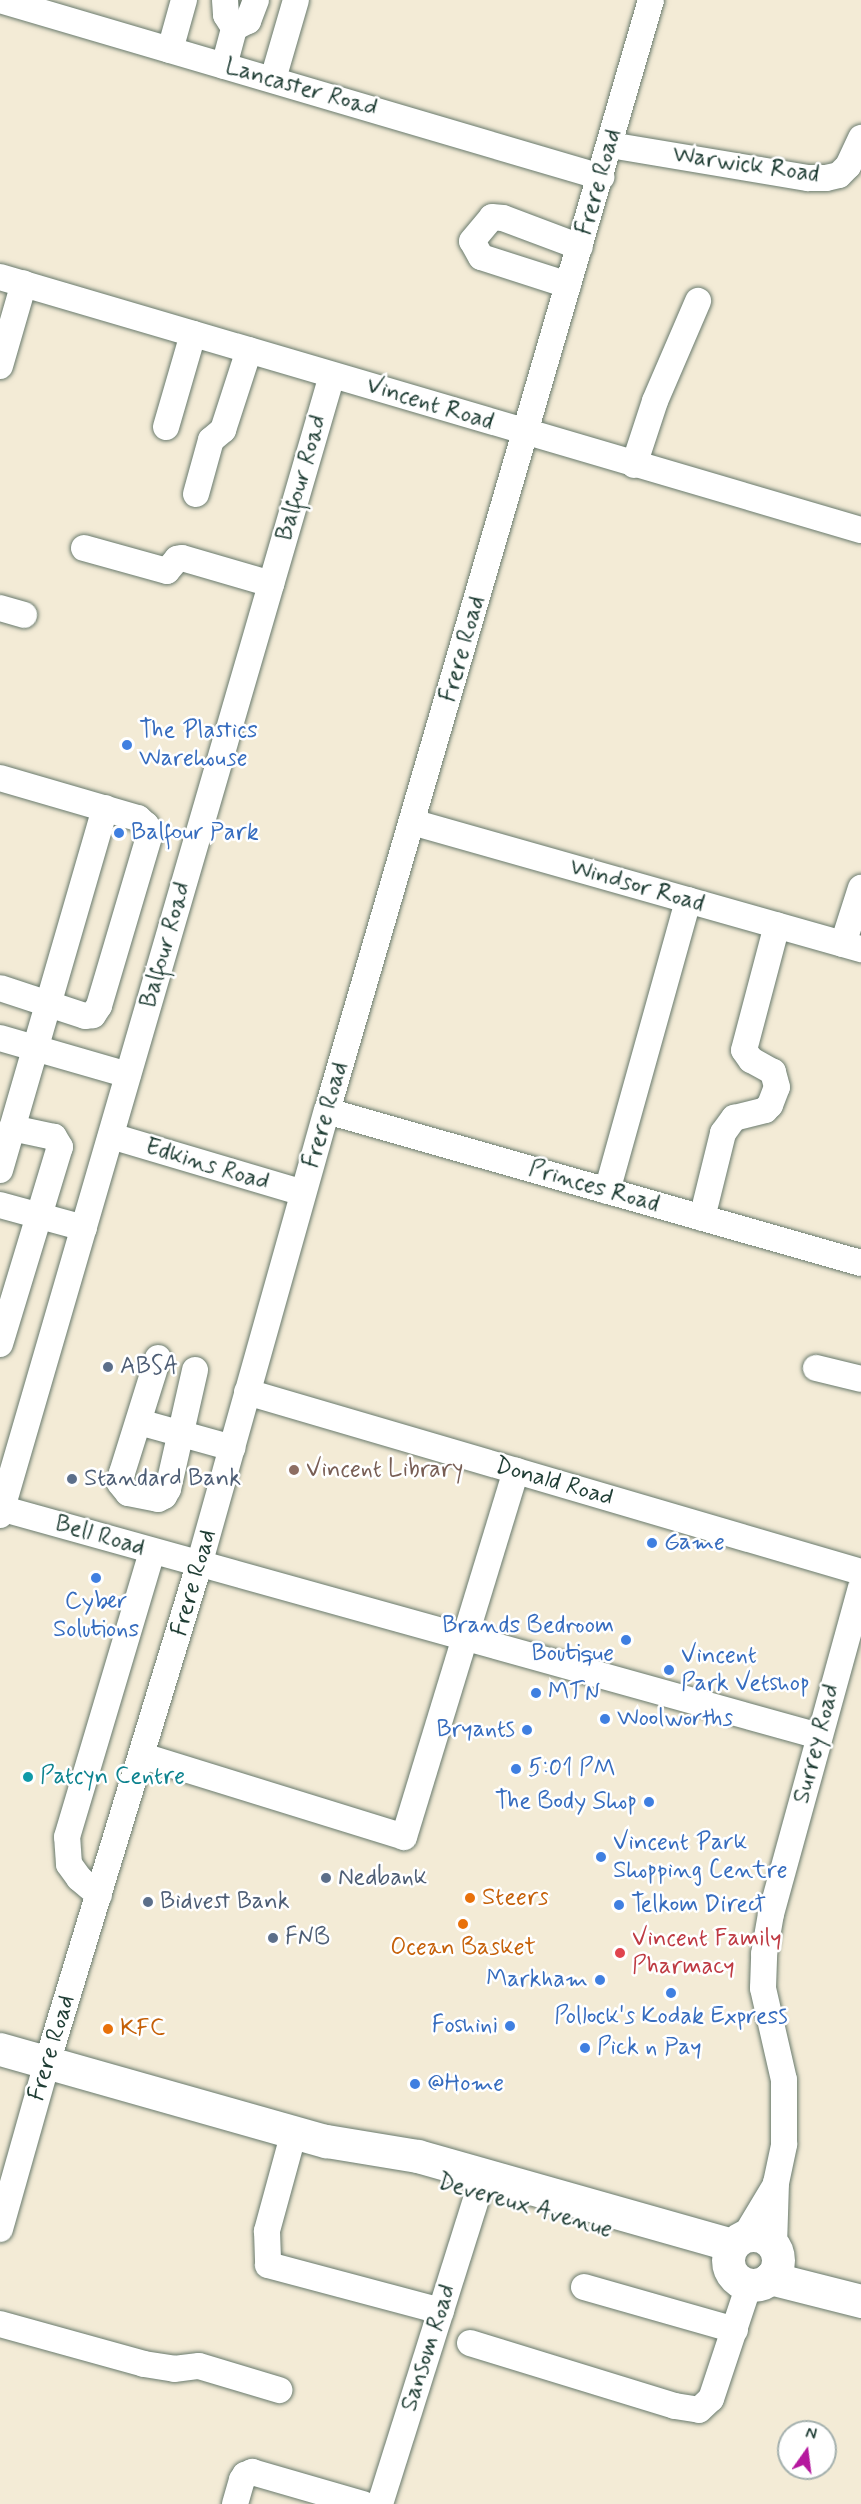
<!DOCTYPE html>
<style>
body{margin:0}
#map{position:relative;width:861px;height:2504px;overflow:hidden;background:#f3ebd6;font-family:Mynerve,sans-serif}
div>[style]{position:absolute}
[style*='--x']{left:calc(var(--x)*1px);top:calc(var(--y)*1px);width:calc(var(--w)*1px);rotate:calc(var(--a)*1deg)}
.roads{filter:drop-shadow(0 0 2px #697a6d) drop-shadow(0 0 2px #697a6d)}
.minor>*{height:26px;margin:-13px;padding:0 13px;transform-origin:13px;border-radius:13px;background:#fff}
.major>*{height:33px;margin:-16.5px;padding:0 16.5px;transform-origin:16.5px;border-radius:16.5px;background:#fff}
.major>.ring{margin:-16.5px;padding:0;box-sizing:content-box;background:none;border:33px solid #fff;border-radius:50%}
.dots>*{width:16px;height:16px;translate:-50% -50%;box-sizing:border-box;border:3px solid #fff;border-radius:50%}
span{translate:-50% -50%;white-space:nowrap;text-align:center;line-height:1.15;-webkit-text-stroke:5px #fff;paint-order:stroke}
.street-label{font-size:24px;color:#1f3d34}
.shop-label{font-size:24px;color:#366cbe}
.left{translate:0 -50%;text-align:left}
.right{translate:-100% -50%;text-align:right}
.service-label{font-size:24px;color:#4e5e75}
.education-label{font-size:24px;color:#785e54}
.culture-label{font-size:24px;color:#0d838f}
.food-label{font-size:24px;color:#c56008}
.health-label{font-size:24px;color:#be3a42}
.north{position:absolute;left:777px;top:2420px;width:60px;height:60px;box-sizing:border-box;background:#fff;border:2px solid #a5b1ae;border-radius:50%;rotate:14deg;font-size:16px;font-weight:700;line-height:24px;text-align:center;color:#1f3d34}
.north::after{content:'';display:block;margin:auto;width:21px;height:27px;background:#b5179e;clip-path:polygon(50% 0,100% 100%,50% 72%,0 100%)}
</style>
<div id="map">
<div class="roads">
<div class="minor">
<i style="--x:0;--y:0;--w:627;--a:16.41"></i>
<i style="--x:225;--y:0;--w:15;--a:86"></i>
<i style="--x:226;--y:15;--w:15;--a:58"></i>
<i style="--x:234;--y:28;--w:16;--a:-27"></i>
<i style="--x:248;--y:21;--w:22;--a:-69"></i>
<i style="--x:170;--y:50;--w:52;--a:-74.4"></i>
<i style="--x:224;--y:66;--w:39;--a:-75"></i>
<i style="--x:273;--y:79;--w:82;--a:-73.8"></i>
<i style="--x:610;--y:145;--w:201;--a:9.5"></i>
<i style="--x:808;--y:178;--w:18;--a:0"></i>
<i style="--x:826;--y:178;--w:13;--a:-13"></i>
<i style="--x:839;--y:175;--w:13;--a:-45"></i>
<i style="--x:848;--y:166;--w:31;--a:-65"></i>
<i style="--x:0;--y:277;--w:897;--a:16.38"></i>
<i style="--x:568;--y:285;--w:91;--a:-162.2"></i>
<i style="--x:481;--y:257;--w:18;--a:-119"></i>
<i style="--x:472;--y:241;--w:31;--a:-50"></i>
<i style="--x:492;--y:217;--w:11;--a:5"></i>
<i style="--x:503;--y:218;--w:82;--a:20.6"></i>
<i style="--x:0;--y:366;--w:86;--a:-73.9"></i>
<i style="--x:166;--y:427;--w:97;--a:-73.8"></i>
<i style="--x:634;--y:465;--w:67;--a:-71.8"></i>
<i style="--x:655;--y:401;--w:109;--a:-66.7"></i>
<i style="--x:196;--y:494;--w:56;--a:-74.5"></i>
<i style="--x:211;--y:440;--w:16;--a:-40"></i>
<i style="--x:223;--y:430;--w:84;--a:-72"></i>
<i style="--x:84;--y:548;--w:86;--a:15.5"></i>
<i style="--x:167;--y:571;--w:16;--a:-50"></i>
<i style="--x:177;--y:559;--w:5;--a:-11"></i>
<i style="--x:182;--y:558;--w:93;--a:16.3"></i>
<i style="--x:0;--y:608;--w:25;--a:16"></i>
<i style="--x:0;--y:778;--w:144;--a:16.2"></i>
<i style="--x:138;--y:818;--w:11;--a:41"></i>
<i style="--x:146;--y:825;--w:12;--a:76"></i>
<i style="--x:149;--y:837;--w:176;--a:106.5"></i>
<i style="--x:99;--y:1006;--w:11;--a:124"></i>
<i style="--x:93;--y:1015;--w:8;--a:173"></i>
<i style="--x:85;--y:1016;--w:89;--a:-161.8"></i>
<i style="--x:412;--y:822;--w:467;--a:15.8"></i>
<i style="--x:843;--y:944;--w:59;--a:-72.2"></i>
<i style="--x:0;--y:1038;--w:133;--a:16.1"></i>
<i style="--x:327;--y:1111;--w:555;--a:15.89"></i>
<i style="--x:111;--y:1136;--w:200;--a:16.5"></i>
<i style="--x:0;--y:1170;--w:377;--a:-73.8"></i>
<i style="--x:607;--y:1191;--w:302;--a:-74.4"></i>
<i style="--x:0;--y:1205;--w:87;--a:15.3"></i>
<i style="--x:702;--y:1218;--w:88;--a:-76.1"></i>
<i style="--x:723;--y:1133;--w:19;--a:-54"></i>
<i style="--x:734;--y:1118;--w:32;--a:-14"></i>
<i style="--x:765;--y:1110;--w:7;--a:-45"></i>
<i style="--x:770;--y:1105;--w:19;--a:-69"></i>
<i style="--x:777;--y:1087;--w:16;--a:-105"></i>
<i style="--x:773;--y:1072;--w:25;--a:-151"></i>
<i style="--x:751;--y:1060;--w:12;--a:-125"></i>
<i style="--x:744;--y:1050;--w:129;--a:-75.2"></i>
<i style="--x:0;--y:1344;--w:206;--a:-73.1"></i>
<i style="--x:60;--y:1147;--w:12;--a:-121"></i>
<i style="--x:54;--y:1137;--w:43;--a:-167.9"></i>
<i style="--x:158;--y:1358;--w:121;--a:107.4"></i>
<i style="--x:122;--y:1473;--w:10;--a:101"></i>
<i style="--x:120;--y:1483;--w:13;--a:51"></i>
<i style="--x:128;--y:1493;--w:31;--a:11"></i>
<i style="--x:158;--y:1499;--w:7;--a:-27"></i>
<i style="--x:164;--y:1496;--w:8;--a:-60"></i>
<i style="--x:168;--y:1489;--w:122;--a:-77.2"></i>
<i style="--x:816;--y:1368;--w:46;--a:13.7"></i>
<i style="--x:247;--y:1392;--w:640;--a:16.34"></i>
<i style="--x:139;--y:1422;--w:97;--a:15.6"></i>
<i style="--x:0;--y:1508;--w:850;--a:15.56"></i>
<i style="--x:0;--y:1515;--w:1187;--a:-73.76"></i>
<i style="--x:143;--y:1756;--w:273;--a:17.2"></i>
<i style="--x:404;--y:1837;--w:383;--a:-73"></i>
<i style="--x:99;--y:1895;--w:26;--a:-140"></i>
<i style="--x:79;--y:1878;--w:17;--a:-126"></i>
<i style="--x:69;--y:1864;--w:27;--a:-94"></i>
<i style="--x:67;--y:1837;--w:298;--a:-73.4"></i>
<i style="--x:294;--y:2132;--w:103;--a:105.3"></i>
<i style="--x:267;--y:2231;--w:34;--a:88"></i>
<i style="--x:268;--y:2265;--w:179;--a:14.9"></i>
<i style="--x:0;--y:2229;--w:173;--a:-74.2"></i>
<i style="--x:47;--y:2063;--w:521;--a:-73.03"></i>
<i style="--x:199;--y:1565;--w:472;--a:-74.3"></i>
<i style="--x:327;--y:1111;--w:1157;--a:-73.74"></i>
<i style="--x:745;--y:2236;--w:58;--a:-59"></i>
<i style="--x:774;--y:2246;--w:63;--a:-88.2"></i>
<i style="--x:776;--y:2183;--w:40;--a:-78"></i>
<i style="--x:784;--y:2144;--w:64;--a:-90"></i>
<i style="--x:784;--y:2080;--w:94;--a:-102.9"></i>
<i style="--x:763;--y:1988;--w:34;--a:-88"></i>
<i style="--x:764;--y:1954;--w:41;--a:-80.1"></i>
<i style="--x:771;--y:1914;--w:338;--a:-74.6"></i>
<i style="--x:584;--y:2287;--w:157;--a:15.9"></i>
<i style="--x:0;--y:2324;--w:149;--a:15.5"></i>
<i style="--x:144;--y:2364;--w:30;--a:9"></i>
<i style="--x:174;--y:2369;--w:25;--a:-7"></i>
<i style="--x:199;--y:2366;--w:84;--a:16.7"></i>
<i style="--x:470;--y:2343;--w:214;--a:17.1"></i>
<i style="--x:675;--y:2406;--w:24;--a:9"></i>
<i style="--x:699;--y:2410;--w:16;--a:-43"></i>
<i style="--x:711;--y:2399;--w:120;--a:-71.6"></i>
<i style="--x:235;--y:2504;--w:25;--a:-74"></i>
<i style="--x:242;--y:2480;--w:6;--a:-59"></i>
<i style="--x:245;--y:2475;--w:8;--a:-23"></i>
<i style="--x:252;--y:2472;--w:116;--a:16.1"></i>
<i style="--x:380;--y:2504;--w:326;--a:-72.5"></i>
</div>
<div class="major">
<i style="--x:0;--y:2049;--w:339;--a:15.8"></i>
<i style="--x:326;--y:2141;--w:93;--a:9.3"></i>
<i style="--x:418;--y:2156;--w:326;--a:15.8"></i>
<i class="ring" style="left:728px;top:2235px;width:17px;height:17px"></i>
<i style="--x:770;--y:2278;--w:94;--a:14.2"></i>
</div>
</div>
<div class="dots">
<i style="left:127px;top:745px;background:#3f7fe0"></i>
<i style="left:119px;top:833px;background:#3f7fe0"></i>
<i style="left:108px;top:1367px;background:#5c6f8a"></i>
<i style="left:294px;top:1470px;background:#8d6e63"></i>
<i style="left:72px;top:1479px;background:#5c6f8a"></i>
<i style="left:652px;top:1543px;background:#3f7fe0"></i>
<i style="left:96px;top:1578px;background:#3f7fe0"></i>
<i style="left:626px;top:1640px;background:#3f7fe0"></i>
<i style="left:669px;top:1670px;background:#3f7fe0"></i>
<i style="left:536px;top:1693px;background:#3f7fe0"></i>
<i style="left:605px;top:1719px;background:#3f7fe0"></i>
<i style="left:527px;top:1730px;background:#3f7fe0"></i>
<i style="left:516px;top:1769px;background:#3f7fe0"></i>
<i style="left:28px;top:1777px;background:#0f9aa8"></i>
<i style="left:649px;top:1802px;background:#3f7fe0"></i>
<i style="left:601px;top:1857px;background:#3f7fe0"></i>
<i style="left:326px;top:1878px;background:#5c6f8a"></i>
<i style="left:470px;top:1898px;background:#e8710a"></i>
<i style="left:148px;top:1902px;background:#5c6f8a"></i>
<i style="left:619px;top:1905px;background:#3f7fe0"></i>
<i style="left:463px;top:1924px;background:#e8710a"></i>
<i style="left:273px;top:1938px;background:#5c6f8a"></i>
<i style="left:620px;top:1953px;background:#e0444e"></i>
<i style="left:600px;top:1980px;background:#3f7fe0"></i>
<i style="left:671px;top:1993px;background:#3f7fe0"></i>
<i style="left:510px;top:2026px;background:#3f7fe0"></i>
<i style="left:108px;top:2029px;background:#e8710a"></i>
<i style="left:585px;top:2048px;background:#3f7fe0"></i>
<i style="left:415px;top:2084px;background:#3f7fe0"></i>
</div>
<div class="street-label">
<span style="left:301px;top:88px;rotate:16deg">Lancaster Road</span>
<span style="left:746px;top:165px;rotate:8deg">Warwick Road</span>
<span style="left:599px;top:182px;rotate:-74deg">Frere Road</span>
<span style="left:430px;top:404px;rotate:17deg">Vincent Road</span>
<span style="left:302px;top:478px;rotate:-74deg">Balfour Road</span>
<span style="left:463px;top:649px;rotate:-74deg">Frere Road</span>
<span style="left:637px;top:886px;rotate:16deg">Windsor Road</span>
<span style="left:166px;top:945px;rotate:-74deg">Balfour Road</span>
<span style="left:326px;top:1115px;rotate:-74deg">Frere Road</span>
<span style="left:207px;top:1165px;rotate:17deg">Edkins Road</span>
<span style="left:594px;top:1187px;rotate:16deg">Princes Road</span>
<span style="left:554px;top:1482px;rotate:16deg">Donald Road</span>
<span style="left:100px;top:1536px;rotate:16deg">Bell Road</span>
<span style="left:194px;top:1583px;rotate:-74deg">Frere Road</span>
<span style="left:817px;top:1744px;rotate:-75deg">Surrey Road</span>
<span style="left:52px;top:2048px;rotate:-73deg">Frere Road</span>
<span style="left:525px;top:2206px;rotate:16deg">Devereux Avenue</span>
<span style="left:429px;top:2348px;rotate:-72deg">Sansom Road</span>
</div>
<div class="shop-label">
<span class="left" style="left:139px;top:745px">The Plastics<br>Warehouse</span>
<span class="left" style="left:131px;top:833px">Balfour Park</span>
<span class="left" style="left:664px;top:1543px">Game</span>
<span style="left:96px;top:1616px">Cyber<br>Solutions</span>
<span class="right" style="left:614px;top:1640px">Brands Bedroom<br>Boutique</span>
<span class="left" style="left:681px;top:1670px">Vincent<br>Park Vetshop</span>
<span class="left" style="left:548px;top:1693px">MTN</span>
<span class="left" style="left:617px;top:1719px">Woolworths</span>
<span class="right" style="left:515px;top:1730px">Bryants</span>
<span class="left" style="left:528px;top:1769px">5:01 PM</span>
<span class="right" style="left:637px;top:1802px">The Body Shop</span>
<span class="left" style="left:613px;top:1857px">Vincent Park<br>Shopping Centre</span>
<span class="left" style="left:631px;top:1905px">Telkom Direct</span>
<span class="right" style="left:588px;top:1980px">Markham</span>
<span style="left:671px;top:2017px">Pollock's Kodak Express</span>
<span class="right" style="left:498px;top:2026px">Foshini</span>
<span class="left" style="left:597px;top:2048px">Pick n Pay</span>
<span class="left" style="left:427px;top:2084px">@Home</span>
</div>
<div class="service-label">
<span class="left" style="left:120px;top:1367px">ABSA</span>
<span class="left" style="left:84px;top:1479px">Standard Bank</span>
<span class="left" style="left:338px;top:1878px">Nedbank</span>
<span class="left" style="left:160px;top:1902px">Bidvest Bank</span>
<span class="left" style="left:285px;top:1938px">FNB</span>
</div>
<div class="education-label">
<span class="left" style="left:306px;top:1470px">Vincent Library</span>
</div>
<div class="culture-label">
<span class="left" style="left:40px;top:1777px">Patcyn Centre</span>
</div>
<div class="food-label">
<span class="left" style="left:482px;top:1898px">Steers</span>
<span style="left:463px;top:1948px">Ocean Basket</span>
<span class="left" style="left:120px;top:2029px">KFC</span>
</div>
<div class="health-label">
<span class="left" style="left:632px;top:1953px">Vincent Family<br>Pharmacy</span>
</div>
<div class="north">N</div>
</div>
